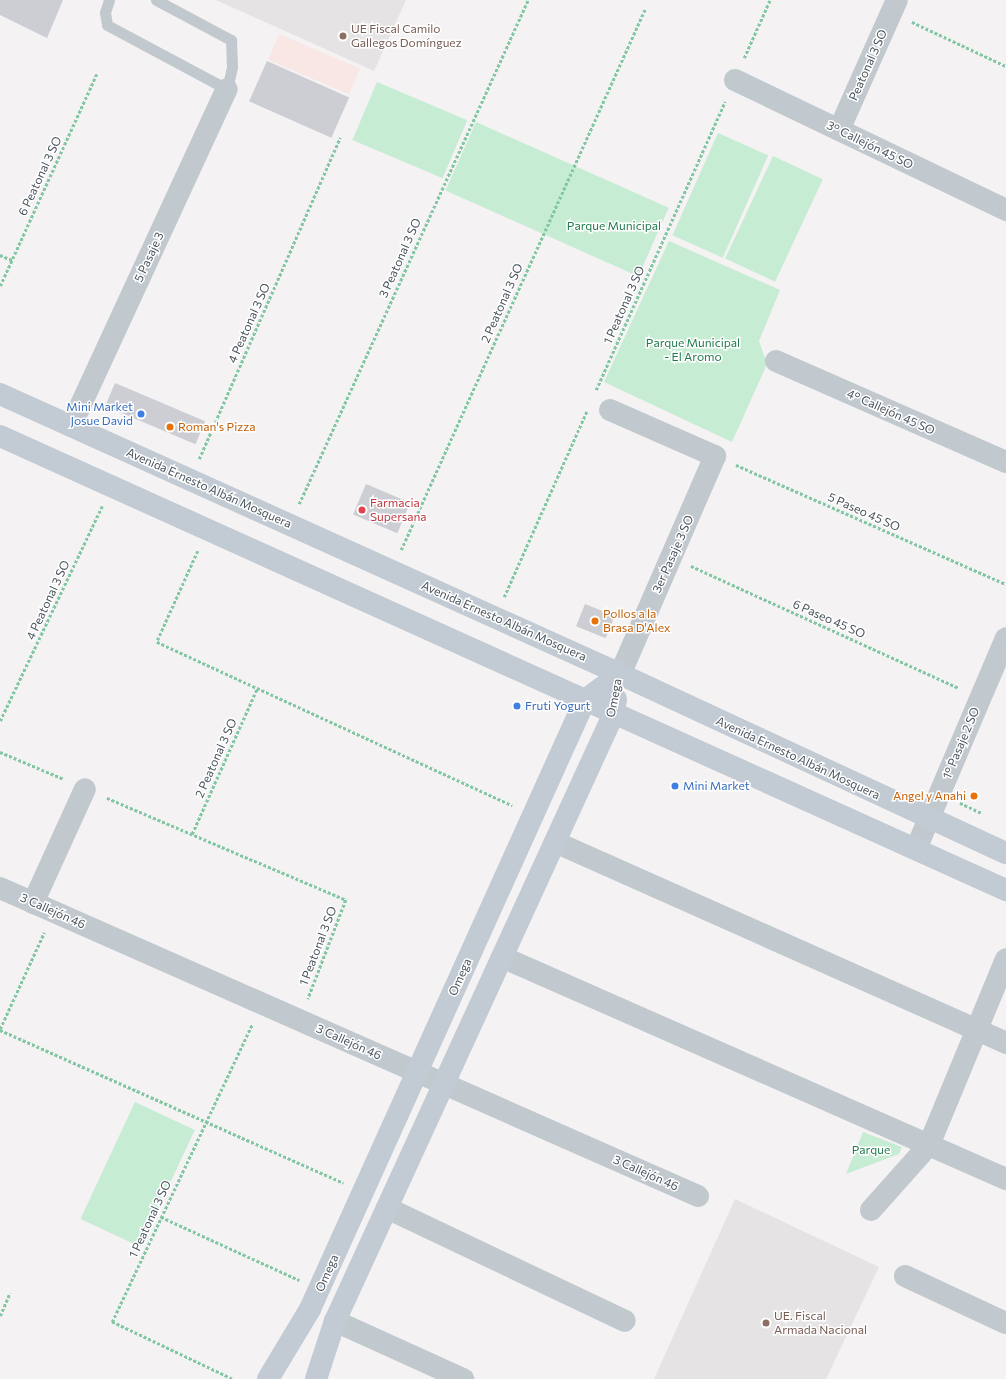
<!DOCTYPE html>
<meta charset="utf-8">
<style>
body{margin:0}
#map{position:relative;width:1006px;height:1379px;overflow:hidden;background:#f4f2f2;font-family:Commissioner,sans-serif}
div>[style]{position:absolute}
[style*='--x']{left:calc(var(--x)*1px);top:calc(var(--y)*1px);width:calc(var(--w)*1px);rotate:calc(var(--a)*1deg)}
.education>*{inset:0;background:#e5e3e3}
.medical>*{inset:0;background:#f9e7e6;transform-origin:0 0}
.green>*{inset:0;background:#c6ecd4;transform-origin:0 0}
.building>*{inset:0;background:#ccced3;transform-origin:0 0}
.path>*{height:2.5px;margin-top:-1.25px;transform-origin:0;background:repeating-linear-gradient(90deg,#81c7a3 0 3px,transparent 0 5px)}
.lane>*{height:11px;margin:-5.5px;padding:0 5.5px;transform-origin:5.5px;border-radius:5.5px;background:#c1c9cf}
.street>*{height:22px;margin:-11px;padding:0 11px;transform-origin:11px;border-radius:11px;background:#c1c9cf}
.secondary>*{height:22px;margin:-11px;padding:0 11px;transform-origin:11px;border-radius:11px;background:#c2cad3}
.dots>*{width:11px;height:11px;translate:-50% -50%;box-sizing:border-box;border:2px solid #fff;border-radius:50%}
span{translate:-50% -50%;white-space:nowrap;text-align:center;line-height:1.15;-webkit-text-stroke:3px #fff;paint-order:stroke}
.education-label{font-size:12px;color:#785e54}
.left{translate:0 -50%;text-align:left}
.street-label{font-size:12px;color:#4b555d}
.park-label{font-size:12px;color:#21794c}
.shop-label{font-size:12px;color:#366cbe}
.right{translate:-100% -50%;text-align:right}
.food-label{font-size:12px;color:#c56008}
.health-label{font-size:12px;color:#be3a42}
</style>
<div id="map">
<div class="education">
<i style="clip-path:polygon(216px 0,406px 0,374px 71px)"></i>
<i style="clip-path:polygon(735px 1199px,879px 1267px,826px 1379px,654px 1379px)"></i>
</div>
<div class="medical">
<i style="left:279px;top:34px;width:88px;height:28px;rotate:23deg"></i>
</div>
<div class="green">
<i style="left:377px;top:82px;width:98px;height:63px;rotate:23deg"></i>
<i style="left:476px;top:122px;width:211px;height:75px;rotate:24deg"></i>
<i style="left:718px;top:133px;width:55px;height:112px;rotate:24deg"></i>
<i style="left:773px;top:156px;width:55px;height:113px;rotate:25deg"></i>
<i style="clip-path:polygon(669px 241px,780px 290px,759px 341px,767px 364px,732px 442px,604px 382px)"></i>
<i style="left:135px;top:1102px;width:66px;height:129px;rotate:25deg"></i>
<i style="clip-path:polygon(863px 1132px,902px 1147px,899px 1154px,846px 1174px)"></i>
</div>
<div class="building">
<i style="clip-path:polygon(0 0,63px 0,47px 38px,0 15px)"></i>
<i style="left:267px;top:61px;width:90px;height:44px;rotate:24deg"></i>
<i style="left:115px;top:383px;width:98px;height:25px;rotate:23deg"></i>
<i style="left:366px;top:484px;width:48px;height:33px;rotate:23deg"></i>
<i style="left:585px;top:604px;width:32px;height:24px;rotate:22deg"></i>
</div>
<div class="path">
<i style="--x:912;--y:22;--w:104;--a:25.1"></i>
<i style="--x:744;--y:58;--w:64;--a:-65.9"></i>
<i style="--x:0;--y:255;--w:13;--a:23"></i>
<i style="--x:0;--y:286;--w:234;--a:-65.5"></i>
<i style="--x:596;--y:390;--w:316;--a:-65.9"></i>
<i style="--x:199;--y:459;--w:351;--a:-66.3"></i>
<i style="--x:736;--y:465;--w:295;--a:23.8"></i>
<i style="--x:299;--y:504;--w:554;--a:-65.56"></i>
<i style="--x:401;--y:550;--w:593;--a:-65.72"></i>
<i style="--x:198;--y:551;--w:100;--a:114.3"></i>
<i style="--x:157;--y:642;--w:391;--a:24.7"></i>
<i style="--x:691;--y:566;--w:294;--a:24.5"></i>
<i style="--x:504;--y:597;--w:204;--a:-66"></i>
<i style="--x:0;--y:721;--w:238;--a:-64.6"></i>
<i style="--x:0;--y:752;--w:69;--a:22.9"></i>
<i style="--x:107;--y:798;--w:260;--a:23.1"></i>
<i style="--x:346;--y:900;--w:106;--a:111"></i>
<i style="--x:960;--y:803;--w:23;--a:25"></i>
<i style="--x:192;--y:834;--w:159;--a:-65.9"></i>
<i style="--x:0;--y:1029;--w:106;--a:-65.4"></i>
<i style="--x:0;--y:1030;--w:376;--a:24"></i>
<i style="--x:161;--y:1217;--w:152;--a:24.5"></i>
<i style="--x:0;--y:1316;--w:25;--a:-67"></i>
<i style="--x:232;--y:1379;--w:133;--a:-154.6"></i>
<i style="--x:112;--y:1322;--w:329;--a:-64.8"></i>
</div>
<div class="lane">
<i style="--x:109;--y:0;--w:13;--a:108"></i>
<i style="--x:105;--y:12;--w:13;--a:81"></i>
<i style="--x:107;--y:25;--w:136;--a:28.1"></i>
<i style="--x:227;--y:89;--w:23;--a:-77"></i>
<i style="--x:232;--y:67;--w:27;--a:-92"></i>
<i style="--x:231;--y:40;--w:85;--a:-151.9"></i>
</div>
<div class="street">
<i style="--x:735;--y:80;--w:301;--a:25.6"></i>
<i style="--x:839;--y:130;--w:142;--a:-66"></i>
<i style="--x:776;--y:361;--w:251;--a:23.7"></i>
<i style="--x:610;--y:410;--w:115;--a:23.7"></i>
<i style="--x:715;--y:456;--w:238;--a:113.5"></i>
<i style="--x:71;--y:426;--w:371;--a:-65.2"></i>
<i style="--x:555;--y:842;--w:494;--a:24"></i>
<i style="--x:916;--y:849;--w:229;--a:-66.9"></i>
<i style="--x:0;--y:888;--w:763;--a:23.81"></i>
<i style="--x:33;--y:903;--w:125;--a:-65.5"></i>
<i style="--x:502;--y:957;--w:551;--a:23.77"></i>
<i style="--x:387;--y:1208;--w:263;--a:25.4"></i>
<i style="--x:871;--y:1210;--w:87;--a:-48.3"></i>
<i style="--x:929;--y:1145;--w:201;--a:-67.5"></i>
<i style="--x:905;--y:1276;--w:111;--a:25"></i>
<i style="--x:335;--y:1321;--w:141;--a:24.4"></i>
</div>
<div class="secondary">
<i style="--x:0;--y:394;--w:680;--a:24.3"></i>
<i style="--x:620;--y:674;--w:425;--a:24.9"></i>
<i style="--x:0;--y:436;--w:1104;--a:24.29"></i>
<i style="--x:268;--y:1379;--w:82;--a:-59"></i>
<i style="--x:310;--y:1309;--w:668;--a:-65.7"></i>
<i style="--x:585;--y:700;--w:44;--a:-36.6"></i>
<i style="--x:316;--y:1379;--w:61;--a:-71.9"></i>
<i style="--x:335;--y:1321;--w:669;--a:-65.35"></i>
<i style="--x:614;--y:713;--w:14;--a:-82"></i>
</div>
<div class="dots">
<i style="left:343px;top:36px;background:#8d6e63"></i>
<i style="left:141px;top:414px;background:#3f7fe0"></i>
<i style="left:170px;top:427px;background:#e8710a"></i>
<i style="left:362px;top:510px;background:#e0444e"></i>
<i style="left:595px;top:621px;background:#e8710a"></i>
<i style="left:517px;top:706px;background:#3f7fe0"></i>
<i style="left:675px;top:786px;background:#3f7fe0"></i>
<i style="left:974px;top:796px;background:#e8710a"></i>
<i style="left:766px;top:1323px;background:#8d6e63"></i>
</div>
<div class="education-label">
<span class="left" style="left:351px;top:36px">UE Fiscal Camilo<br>Gallegos Domínguez</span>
<span class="left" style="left:774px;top:1323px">UE. Fiscal<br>Armada Nacional</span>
</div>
<div class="street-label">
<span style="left:868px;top:65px;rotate:-66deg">Peatonal 3 SO</span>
<span style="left:870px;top:145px;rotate:26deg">3° Callejón 45 SO</span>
<span style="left:40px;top:176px;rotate:-65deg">6 Peatonal 3 SO</span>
<span style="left:149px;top:257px;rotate:-65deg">5 Pasaje 3</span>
<span style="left:400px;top:258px;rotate:-66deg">3 Peatonal 3 SO</span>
<span style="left:502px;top:303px;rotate:-66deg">2 Peatonal 3 SO</span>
<span style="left:624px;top:305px;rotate:-66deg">1 Peatonal 3 SO</span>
<span style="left:249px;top:323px;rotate:-66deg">4 Peatonal 3 SO</span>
<span style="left:891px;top:412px;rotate:24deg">4° Callejón 45 SO</span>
<span style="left:209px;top:488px;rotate:24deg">Avenida Ernesto Albán Mosquera</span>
<span style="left:864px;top:512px;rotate:24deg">5 Paseo 45 SO</span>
<span style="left:673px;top:554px;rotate:-66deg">3er Pasaje 3 SO</span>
<span style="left:48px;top:600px;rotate:-65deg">4 Peatonal 3 SO</span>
<span style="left:829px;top:619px;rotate:24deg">6 Paseo 45 SO</span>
<span style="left:504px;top:621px;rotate:24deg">Avenida Ernesto Albán Mosquera</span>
<span style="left:614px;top:698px;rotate:-79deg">Omega</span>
<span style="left:961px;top:743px;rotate:-67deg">1° Pasaje 2 SO</span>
<span style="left:216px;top:758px;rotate:-66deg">2 Peatonal 3 SO</span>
<span style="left:798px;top:758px;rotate:25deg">Avenida Ernesto Albán Mosquera</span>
<span style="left:53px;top:911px;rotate:24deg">3 Callejón 46</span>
<span style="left:318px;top:946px;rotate:-69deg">1 Peatonal 3 SO</span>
<span style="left:460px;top:977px;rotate:-66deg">Omega</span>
<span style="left:349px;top:1042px;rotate:24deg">3 Callejón 46</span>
<span style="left:646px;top:1173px;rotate:24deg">3 Callejón 46</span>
<span style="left:150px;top:1219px;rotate:-65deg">1 Peatonal 3 SO</span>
<span style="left:327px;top:1273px;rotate:-66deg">Omega</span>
</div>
<div class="park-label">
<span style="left:614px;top:226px">Parque Municipal</span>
<span style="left:693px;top:350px">Parque Municipal<br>- El Aromo</span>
<span style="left:871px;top:1150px">Parque</span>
</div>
<div class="shop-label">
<span class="right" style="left:133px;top:414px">Mini Market<br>Josue David</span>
<span class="left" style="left:525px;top:706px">Fruti Yogurt</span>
<span class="left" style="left:683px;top:786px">Mini Market</span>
</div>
<div class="food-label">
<span class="left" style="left:178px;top:427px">Roman's Pizza</span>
<span class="left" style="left:603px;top:621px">Pollos a la<br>Brasa D'Alex</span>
<span class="right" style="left:966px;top:796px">Angel y Anahi</span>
</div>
<div class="health-label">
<span class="left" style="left:370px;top:510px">Farmacia<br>Supersana</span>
</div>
</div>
